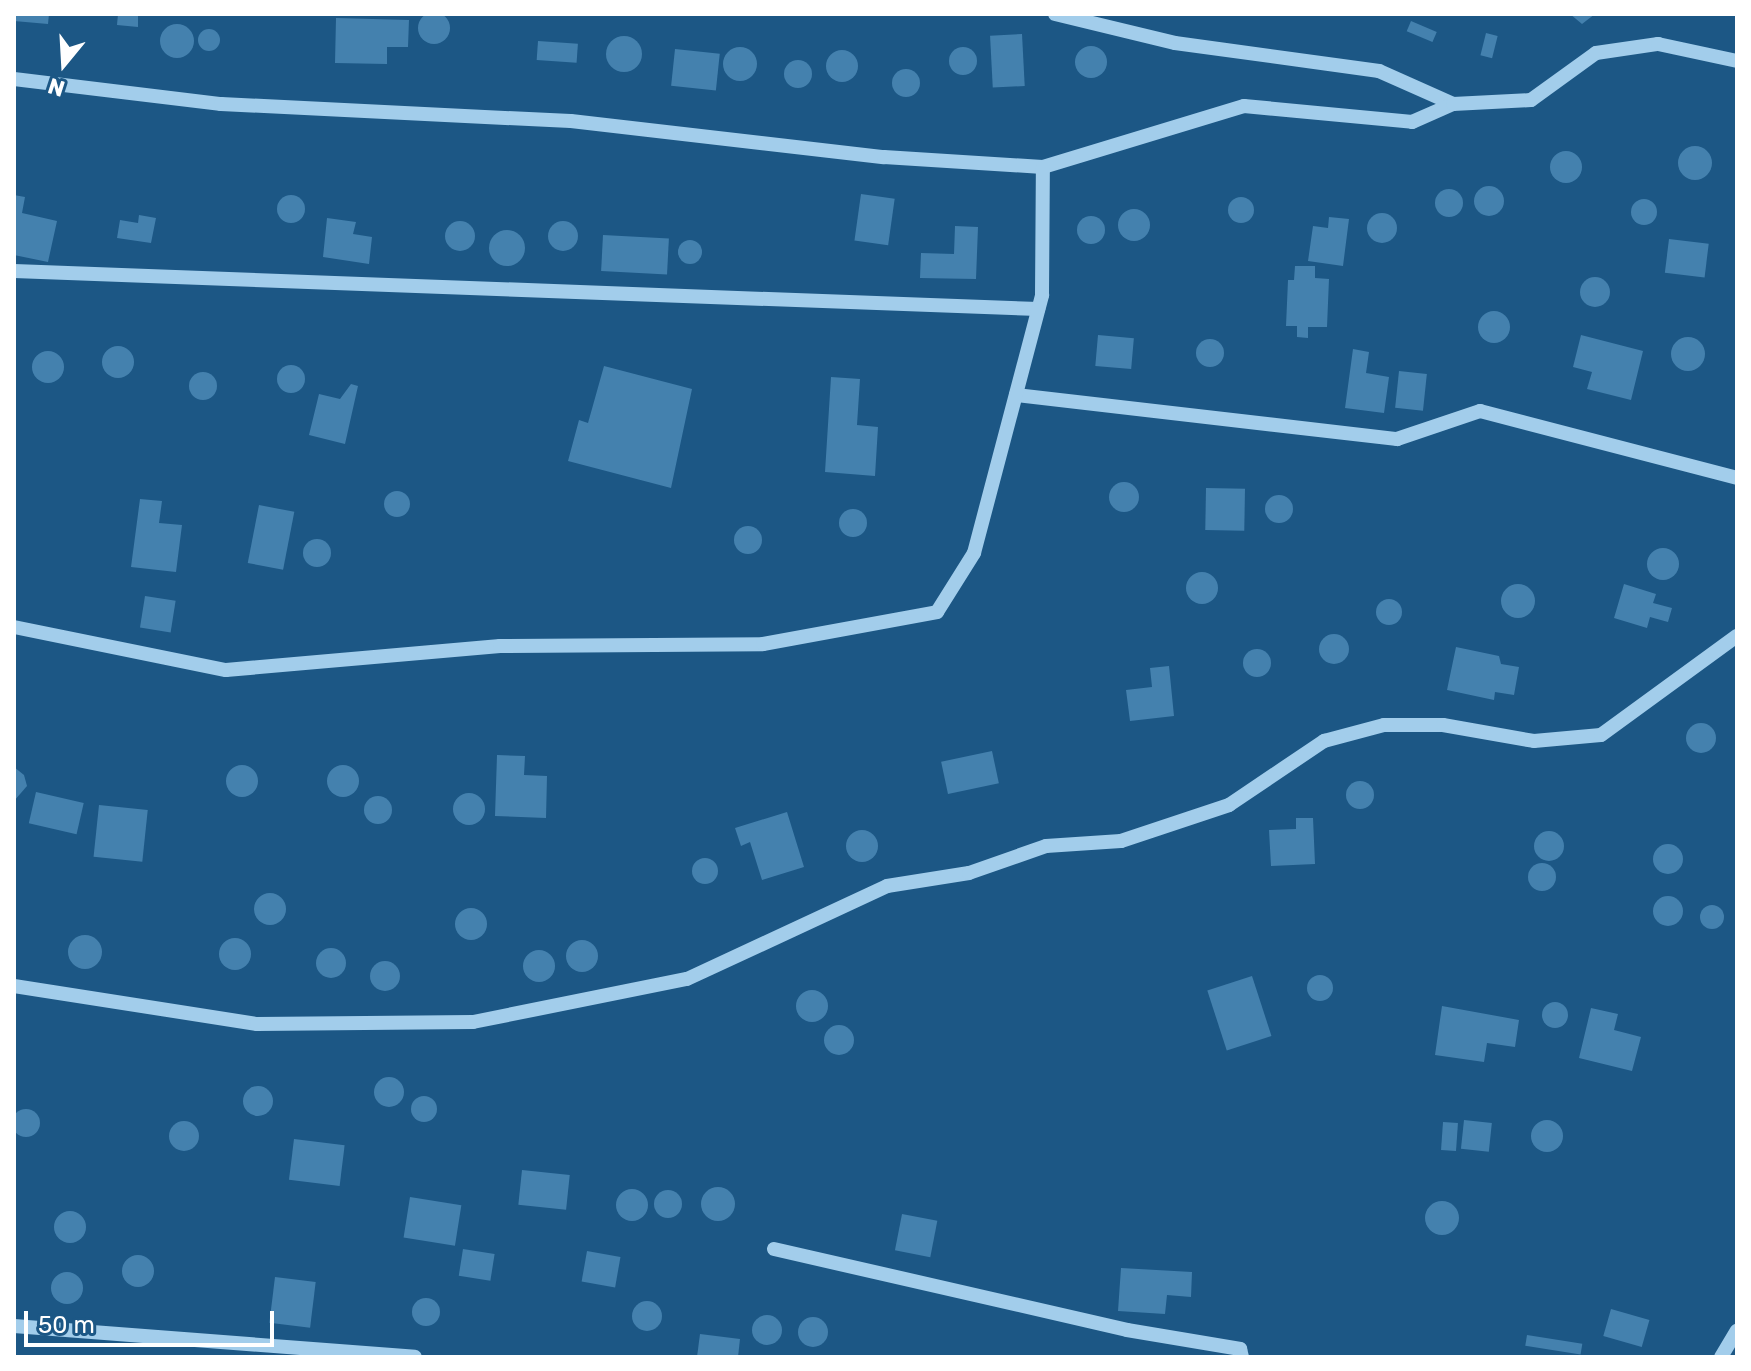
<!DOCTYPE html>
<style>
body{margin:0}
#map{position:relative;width:1751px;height:1371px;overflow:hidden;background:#1c5785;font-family:Rubik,sans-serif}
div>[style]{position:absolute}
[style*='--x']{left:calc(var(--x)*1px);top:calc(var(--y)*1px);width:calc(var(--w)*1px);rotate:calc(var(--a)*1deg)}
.building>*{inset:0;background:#4481ae;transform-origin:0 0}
.round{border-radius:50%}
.minor>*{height:14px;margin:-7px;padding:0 7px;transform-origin:7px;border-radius:7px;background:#a2cdeb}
span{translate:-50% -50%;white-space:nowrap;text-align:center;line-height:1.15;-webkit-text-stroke:6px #1c5785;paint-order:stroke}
.frame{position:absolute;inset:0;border:16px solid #fff;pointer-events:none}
.north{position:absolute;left:24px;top:24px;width:80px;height:80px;-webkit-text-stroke:6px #1c5785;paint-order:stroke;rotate:198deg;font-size:22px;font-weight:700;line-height:32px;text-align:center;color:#fff}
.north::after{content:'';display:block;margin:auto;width:28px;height:36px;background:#fff;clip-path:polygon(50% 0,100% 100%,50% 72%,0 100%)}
.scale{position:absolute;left:24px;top:1311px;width:250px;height:36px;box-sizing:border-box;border:4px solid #fff;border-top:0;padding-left:10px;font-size:24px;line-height:28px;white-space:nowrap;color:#fff;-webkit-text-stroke:6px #1c5785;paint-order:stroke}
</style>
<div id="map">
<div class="building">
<i class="round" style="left:418px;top:12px;width:32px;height:32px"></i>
<i style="clip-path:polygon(14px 14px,49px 14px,48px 24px,14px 21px)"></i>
<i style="clip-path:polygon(118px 14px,138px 14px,138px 27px,117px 25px)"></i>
<i style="clip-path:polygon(1570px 14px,1595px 14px,1582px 24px)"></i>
<i style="clip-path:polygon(336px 18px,409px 20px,408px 47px,387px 47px,387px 64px,335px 63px)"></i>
<i style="left:1411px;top:21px;width:28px;height:11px;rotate:23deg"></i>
<i class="round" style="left:160px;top:24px;width:34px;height:34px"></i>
<i class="round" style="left:198px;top:29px;width:22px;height:22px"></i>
<i style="left:1486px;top:33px;width:12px;height:23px;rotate:14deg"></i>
<i style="left:1022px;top:34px;width:52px;height:32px;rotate:87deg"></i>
<i class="round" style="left:606px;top:36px;width:36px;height:36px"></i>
<i style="left:538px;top:41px;width:40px;height:19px;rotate:4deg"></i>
<i class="round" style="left:1075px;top:46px;width:32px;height:32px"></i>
<i class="round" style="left:949px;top:47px;width:28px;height:28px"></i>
<i class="round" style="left:723px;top:47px;width:34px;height:34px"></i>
<i style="left:675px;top:49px;width:45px;height:37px;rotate:6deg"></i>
<i class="round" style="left:826px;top:50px;width:32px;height:32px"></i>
<i class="round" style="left:784px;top:60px;width:28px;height:28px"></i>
<i class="round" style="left:892px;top:69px;width:28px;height:28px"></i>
<i class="round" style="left:1678px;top:146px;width:34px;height:34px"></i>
<i class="round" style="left:1550px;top:151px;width:32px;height:32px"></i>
<i class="round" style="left:1474px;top:186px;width:30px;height:30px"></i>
<i class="round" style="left:1435px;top:189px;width:28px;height:28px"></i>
<i style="left:861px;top:194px;width:34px;height:47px;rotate:8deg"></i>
<i class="round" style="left:277px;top:195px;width:28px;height:28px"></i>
<i style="clip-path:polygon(14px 195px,25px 197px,22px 213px,57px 221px,48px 262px,14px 255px)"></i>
<i class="round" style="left:1228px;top:197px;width:26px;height:26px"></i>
<i class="round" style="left:1631px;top:199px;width:26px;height:26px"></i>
<i class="round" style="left:1118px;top:209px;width:32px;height:32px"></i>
<i class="round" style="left:1367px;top:213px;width:30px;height:30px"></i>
<i style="clip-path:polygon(139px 215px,156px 218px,151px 243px,117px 238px,120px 220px,138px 223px)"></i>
<i class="round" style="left:1077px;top:216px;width:28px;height:28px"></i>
<i style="clip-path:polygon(1329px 217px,1349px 219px,1343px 266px,1308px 261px,1313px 226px,1328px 228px)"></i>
<i style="clip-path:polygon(327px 218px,356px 222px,353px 234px,372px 237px,369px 264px,323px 257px)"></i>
<i class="round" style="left:445px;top:221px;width:30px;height:30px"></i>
<i class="round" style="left:548px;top:221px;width:30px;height:30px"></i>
<i style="clip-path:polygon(955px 226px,978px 227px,976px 279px,920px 278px,921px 253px,954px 254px)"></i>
<i class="round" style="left:489px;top:230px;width:36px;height:36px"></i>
<i style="left:603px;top:235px;width:66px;height:36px;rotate:3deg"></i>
<i style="left:1669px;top:239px;width:40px;height:34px;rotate:7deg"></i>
<i class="round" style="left:678px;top:240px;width:24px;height:24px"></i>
<i style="clip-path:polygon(1295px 266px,1315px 266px,1315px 278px,1329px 279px,1327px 327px,1308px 327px,1308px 338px,1297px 337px,1297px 326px,1286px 326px,1288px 280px,1294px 280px)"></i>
<i class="round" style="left:1580px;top:277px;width:30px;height:30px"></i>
<i class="round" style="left:1478px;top:311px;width:32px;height:32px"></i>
<i style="left:1098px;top:335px;width:36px;height:31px;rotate:5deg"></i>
<i style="clip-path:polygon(1581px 335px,1643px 351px,1631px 400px,1587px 389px,1592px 372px,1573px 367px)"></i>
<i class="round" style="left:1671px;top:337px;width:34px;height:34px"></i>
<i class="round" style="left:1196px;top:339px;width:28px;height:28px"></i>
<i class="round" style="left:102px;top:346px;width:32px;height:32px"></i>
<i style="clip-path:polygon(1353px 349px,1369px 352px,1366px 373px,1389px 377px,1384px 413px,1345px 408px)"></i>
<i class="round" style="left:32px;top:351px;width:32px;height:32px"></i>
<i class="round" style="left:277px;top:365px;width:28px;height:28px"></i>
<i style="clip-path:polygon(604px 366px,692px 389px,671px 488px,568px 461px,579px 420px,588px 423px)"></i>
<i style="left:1399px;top:371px;width:28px;height:37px;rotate:6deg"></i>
<i class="round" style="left:189px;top:372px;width:28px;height:28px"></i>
<i style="clip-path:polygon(831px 377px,860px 379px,857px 425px,878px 427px,875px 476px,825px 472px)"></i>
<i style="clip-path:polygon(351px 384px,358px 386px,345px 444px,309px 435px,319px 394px,340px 399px)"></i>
<i class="round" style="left:1109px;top:482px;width:30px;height:30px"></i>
<i style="left:1206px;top:488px;width:39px;height:42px;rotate:1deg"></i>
<i class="round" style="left:384px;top:491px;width:26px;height:26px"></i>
<i class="round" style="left:1265px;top:495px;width:28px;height:28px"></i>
<i style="clip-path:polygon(140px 499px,162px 501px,159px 523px,182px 525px,176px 572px,131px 567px)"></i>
<i style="left:259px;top:505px;width:36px;height:59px;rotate:11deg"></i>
<i class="round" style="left:839px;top:509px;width:28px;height:28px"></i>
<i class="round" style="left:734px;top:526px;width:28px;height:28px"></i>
<i class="round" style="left:303px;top:539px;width:28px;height:28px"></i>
<i class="round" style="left:1647px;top:548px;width:32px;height:32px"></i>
<i class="round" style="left:1186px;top:572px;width:32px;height:32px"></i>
<i class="round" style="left:1501px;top:584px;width:34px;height:34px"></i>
<i style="clip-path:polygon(1624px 584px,1656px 594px,1653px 603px,1672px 608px,1668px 622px,1650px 617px,1647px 628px,1614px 618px)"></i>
<i style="left:145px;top:596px;width:31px;height:32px;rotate:9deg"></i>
<i class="round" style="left:1376px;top:599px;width:26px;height:26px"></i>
<i class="round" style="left:1319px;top:634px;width:30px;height:30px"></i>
<i style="clip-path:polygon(1456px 647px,1499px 656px,1501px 664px,1519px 667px,1514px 695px,1495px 692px,1494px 700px,1447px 690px)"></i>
<i class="round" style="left:1243px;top:649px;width:28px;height:28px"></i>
<i style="clip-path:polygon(1169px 666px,1174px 716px,1130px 721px,1126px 690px,1152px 687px,1150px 668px)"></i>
<i class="round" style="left:1686px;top:723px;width:30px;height:30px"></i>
<i style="left:992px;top:751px;width:33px;height:52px;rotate:78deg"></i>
<i style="clip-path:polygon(497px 755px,525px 756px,524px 775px,547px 776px,546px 818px,495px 816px)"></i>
<i class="round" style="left:327px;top:765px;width:32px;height:32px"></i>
<i class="round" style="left:226px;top:765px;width:32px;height:32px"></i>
<i style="clip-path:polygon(14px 767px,24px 775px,27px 786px,14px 801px)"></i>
<i class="round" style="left:1346px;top:781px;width:28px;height:28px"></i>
<i style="left:36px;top:792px;width:49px;height:32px;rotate:13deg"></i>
<i class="round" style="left:453px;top:793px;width:32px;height:32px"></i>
<i class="round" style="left:364px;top:796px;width:28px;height:28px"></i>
<i style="left:99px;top:805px;width:49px;height:52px;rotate:6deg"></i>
<i style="clip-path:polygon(787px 812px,804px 867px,762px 880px,750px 842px,741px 846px,735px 828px)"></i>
<i style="clip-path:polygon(1296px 818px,1313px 818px,1315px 864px,1271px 866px,1269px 830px,1296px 829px)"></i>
<i class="round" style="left:846px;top:830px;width:32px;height:32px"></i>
<i class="round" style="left:1534px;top:831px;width:30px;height:30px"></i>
<i class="round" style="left:1653px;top:844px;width:30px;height:30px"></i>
<i class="round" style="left:692px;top:858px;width:26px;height:26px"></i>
<i class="round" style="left:1528px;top:863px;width:28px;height:28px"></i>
<i class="round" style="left:254px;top:893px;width:32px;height:32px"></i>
<i class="round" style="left:1653px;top:896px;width:30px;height:30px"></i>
<i class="round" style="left:1700px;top:905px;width:24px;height:24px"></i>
<i class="round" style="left:455px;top:908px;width:32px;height:32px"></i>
<i class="round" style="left:68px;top:935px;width:34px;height:34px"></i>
<i class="round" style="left:219px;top:938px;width:32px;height:32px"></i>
<i class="round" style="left:566px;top:940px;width:32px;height:32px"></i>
<i class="round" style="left:316px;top:948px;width:30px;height:30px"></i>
<i class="round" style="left:523px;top:950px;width:32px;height:32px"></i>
<i class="round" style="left:370px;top:961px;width:30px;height:30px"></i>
<i class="round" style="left:1307px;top:975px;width:26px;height:26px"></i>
<i style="left:1252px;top:976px;width:63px;height:47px;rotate:72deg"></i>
<i class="round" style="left:796px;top:990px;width:32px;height:32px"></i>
<i class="round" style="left:1542px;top:1002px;width:26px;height:26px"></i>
<i style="clip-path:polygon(1442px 1006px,1519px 1020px,1515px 1047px,1487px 1043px,1484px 1062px,1435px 1055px)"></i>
<i style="clip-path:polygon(1591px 1008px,1618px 1014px,1614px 1030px,1641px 1037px,1632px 1071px,1579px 1058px)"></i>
<i class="round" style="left:824px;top:1025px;width:30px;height:30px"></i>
<i class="round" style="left:374px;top:1077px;width:30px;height:30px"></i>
<i class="round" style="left:243px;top:1086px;width:30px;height:30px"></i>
<i class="round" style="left:411px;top:1096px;width:26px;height:26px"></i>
<i class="round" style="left:12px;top:1109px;width:28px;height:28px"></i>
<i style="left:1464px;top:1120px;width:28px;height:29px;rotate:6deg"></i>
<i class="round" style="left:1531px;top:1120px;width:32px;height:32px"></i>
<i class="round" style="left:169px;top:1121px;width:30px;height:30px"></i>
<i style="left:1443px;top:1122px;width:15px;height:28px;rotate:4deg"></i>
<i style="left:294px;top:1139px;width:51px;height:41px;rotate:7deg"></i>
<i style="left:522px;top:1170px;width:48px;height:35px;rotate:6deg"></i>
<i class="round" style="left:701px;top:1187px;width:34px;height:34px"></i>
<i class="round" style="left:616px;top:1189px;width:32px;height:32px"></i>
<i class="round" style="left:654px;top:1190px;width:28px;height:28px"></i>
<i style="left:410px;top:1197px;width:52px;height:41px;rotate:9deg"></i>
<i class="round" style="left:1425px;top:1201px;width:34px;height:34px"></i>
<i class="round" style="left:54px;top:1211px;width:32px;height:32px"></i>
<i style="left:902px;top:1214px;width:36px;height:37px;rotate:11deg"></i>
<i style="left:463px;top:1249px;width:32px;height:27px;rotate:9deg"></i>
<i style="left:587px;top:1251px;width:34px;height:31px;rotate:10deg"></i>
<i class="round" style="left:122px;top:1255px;width:32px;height:32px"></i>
<i style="clip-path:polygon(1121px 1268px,1192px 1272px,1191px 1297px,1167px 1295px,1165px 1314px,1118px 1311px)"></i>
<i class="round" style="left:51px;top:1272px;width:32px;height:32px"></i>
<i style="left:275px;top:1277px;width:41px;height:46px;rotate:7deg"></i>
<i class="round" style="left:412px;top:1298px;width:28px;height:28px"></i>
<i class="round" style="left:632px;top:1301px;width:30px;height:30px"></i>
<i style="left:1611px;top:1309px;width:40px;height:28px;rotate:16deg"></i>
<i class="round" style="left:752px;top:1315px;width:30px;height:30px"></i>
<i class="round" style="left:798px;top:1317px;width:30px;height:30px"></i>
<i style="clip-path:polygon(700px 1334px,740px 1339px,738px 1357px,697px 1357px)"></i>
<i style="left:1527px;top:1335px;width:56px;height:11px;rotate:9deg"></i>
</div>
<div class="minor">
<i style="--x:1055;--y:14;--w:123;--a:13.6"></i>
<i style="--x:1175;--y:43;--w:206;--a:7.8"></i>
<i style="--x:1379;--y:71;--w:81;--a:24"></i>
<i style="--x:14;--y:79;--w:209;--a:6.9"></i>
<i style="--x:221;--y:104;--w:350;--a:2.8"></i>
<i style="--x:571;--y:121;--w:315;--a:6.6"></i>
<i style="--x:884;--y:157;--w:159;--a:3.6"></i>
<i style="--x:1043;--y:167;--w:210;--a:-16.9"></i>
<i style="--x:1244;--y:106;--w:169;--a:5.4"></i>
<i style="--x:1412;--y:122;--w:45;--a:-23.7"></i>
<i style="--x:1453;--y:104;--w:78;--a:-2.9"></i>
<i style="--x:1531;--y:100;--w:80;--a:-35.9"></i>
<i style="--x:1596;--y:53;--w:63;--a:-8.3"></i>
<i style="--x:1658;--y:44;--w:81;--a:12.1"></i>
<i style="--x:14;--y:271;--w:1025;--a:2.13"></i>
<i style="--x:1016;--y:395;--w:384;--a:6.6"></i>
<i style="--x:1397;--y:439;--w:88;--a:-18.6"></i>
<i style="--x:1480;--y:411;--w:266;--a:14.6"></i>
<i style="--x:14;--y:627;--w:216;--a:11.5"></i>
<i style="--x:226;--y:670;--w:275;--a:-5"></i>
<i style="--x:500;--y:646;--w:263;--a:-0.4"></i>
<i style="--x:763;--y:644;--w:177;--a:-10.4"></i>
<i style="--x:937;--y:612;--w:70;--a:-57.9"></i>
<i style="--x:974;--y:553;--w:267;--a:-75.2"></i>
<i style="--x:1042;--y:295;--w:128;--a:-89.6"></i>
<i style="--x:14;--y:986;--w:246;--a:8.9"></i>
<i style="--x:257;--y:1024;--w:216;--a:-0.5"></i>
<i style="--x:473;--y:1022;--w:218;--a:-11.4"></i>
<i style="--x:687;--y:979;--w:221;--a:-24.9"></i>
<i style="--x:887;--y:886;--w:83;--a:-9"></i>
<i style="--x:969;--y:873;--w:82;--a:-19.3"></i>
<i style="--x:1046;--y:846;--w:75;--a:-3.8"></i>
<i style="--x:1121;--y:841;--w:114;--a:-18.4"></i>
<i style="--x:1229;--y:805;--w:115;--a:-34"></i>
<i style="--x:1324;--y:741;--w:62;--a:-14.9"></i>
<i style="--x:1384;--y:725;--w:59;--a:0"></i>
<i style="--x:1443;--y:725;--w:92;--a:10"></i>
<i style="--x:1534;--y:741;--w:67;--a:-5.1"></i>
<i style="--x:1601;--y:735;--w:168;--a:-36.1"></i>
<i style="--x:774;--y:1249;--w:362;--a:12.9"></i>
<i style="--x:1127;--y:1330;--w:115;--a:9.5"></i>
<i style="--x:1240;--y:1349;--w:8;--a:76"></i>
<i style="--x:14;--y:1326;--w:402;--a:4.4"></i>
<i style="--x:1721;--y:1357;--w:31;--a:-59"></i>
</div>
<div class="frame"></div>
<div class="north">N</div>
<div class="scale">50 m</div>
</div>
